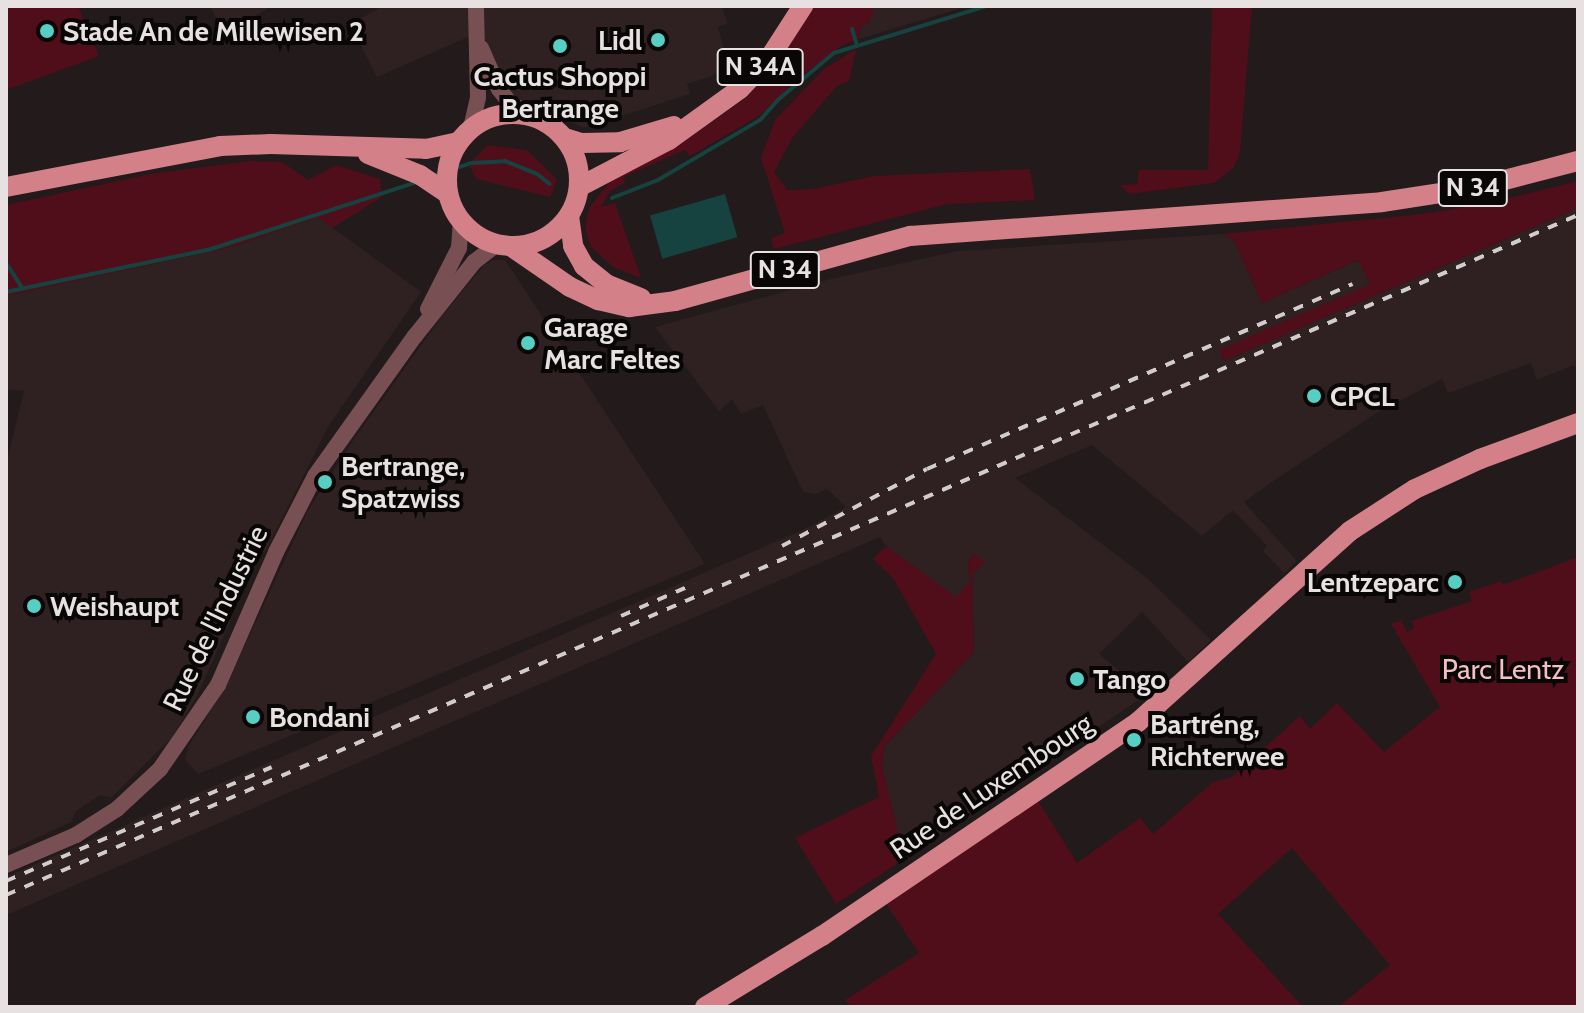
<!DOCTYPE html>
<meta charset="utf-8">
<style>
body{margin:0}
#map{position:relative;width:1584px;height:1013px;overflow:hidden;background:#221a1b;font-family:Cabin,sans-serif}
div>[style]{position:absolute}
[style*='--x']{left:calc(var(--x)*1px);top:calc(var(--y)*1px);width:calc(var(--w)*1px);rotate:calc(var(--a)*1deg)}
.built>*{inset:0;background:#2f2122}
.green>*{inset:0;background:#500e1b}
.water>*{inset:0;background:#16433f;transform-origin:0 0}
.stream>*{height:4px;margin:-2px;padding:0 2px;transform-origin:2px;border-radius:2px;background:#16433f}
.minor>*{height:16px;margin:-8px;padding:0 8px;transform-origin:8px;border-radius:8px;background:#784f52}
.major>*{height:20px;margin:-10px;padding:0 10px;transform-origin:10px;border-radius:10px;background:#d48088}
.major>.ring{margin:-10px;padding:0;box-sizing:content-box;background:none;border:20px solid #d48088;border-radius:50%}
.rail>*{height:4px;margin-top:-2px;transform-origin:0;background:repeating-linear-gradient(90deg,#d2cccd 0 10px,transparent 0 20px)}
.dots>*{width:22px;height:22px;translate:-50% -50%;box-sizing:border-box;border:4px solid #090606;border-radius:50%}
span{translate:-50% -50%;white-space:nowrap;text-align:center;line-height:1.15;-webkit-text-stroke:8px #090606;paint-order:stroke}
.shield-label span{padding:2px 6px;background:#090606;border:2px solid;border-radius:6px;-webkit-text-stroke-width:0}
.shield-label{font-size:26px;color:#e7e1e2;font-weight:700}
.poi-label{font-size:28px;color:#e7e1e2;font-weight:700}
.left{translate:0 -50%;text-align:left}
.right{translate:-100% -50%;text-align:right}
.street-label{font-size:28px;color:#e7e1e2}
.park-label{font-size:28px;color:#f4bfc3}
.frame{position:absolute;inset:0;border:8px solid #e7e1e2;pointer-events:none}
</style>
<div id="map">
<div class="built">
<i style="clip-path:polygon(210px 6px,272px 6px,224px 34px)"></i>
<i style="clip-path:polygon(384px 6px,728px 6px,722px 9px,728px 23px,718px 27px,726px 57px,725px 64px,713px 76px,687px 84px,690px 94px,583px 128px,536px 103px,510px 103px,477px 33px,377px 77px,350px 24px)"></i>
<i style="clip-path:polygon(874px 6px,968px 6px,859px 39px,861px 26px,869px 23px)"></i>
<i style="clip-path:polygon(1578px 208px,1578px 368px,1573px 365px,1537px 380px,1531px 363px,1448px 393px,1442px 379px,1378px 412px,1269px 484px,1244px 502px,1297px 561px,1284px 573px,1263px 551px,1267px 546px,1233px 510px,1202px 536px,1092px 445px,1015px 478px,1147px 578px,1211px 640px,1188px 662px,1142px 612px,1099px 654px,1147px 694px,933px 840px,932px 834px,902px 850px,882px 766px,885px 746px,974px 652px,972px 574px,985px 562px,973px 555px,968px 563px,970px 581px,956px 598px,886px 546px,880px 537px,6px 915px,6px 877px,805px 529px,846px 507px,827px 489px,816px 494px,803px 492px,763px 405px,741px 414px,732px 399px,719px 411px,655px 327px,831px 279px,958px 251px,1223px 234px,1234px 241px,1262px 303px,1359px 260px,1370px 285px,1219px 350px,1224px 361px)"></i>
<i style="clip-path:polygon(318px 217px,421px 292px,328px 427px,266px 550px,248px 567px,227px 617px,231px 620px,197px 696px,172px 737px,111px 798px,100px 795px,76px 811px,71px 822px,6px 852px,6px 464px,24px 391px,6px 390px,6px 296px,231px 247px)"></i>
<i style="clip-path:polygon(493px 260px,505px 260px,705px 564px,198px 774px,185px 760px,188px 747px,224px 690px,307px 512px,354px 439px,442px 316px,484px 265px)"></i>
</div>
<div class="green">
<i style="clip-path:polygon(6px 6px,78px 6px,99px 56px,6px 90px)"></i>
<i style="clip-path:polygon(812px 6px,875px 7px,869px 23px,861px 26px,858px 39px,841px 46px,795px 81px,759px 116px,690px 156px,685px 150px,623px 177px,626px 182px,610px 191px,601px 207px,615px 203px,641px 278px,613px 267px,590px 246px,585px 229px,589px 208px,608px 184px,607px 178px,692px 136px,746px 98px,784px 55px)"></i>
<i style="clip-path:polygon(1212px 6px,1252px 6px,1240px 152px,1234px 167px,1214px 183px,1130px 194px,1119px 185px,1137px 184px,1139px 170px,1208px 170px)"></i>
<i style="clip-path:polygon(856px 49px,849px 81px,837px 86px,792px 138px,774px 172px,787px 190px,813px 189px,874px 176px,1030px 169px,1035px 200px,947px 204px,774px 249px,771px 238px,785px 233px,761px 158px,775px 120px,824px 69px)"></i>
<i style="clip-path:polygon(488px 145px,527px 150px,557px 180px,550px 197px,476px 179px,469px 164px)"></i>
<i style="clip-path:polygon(249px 161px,282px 162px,308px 180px,336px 165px,380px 179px,382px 197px,332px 228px,318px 217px,231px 247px,6px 296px,6px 205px,150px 174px)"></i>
<i style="clip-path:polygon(1578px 181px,1578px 208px,1224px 361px,1219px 350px,1370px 284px,1358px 260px,1262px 303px,1234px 241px,1223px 234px,1422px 214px,1486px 204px)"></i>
<i style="clip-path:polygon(886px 546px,956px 597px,970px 581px,968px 563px,974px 554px,985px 562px,972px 574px,974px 652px,885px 746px,882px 766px,902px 849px,922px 831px,932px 834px,933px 840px,836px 904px,795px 838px,879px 797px,871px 756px,936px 654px,893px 578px,873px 559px)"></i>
<i style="clip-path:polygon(1578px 557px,1578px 1007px,1338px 1007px,1390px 965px,1292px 848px,1218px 914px,1303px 1007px,851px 1007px,845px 1000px,919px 953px,885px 902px,1038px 801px,1077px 863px,1140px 818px,1153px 834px,1213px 782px,1232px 777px,1300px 716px,1310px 729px,1337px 703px,1384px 752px,1440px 707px,1391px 624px,1401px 620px,1407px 632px,1414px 628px,1412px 621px,1472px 601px,1469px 592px,1501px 581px,1503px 585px)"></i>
</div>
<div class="water">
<i style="left:725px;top:194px;width:45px;height:78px;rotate:74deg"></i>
</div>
<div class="stream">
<i style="--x:852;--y:29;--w:17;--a:73"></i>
<i style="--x:433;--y:176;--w:40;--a:-18.9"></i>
<i style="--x:471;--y:163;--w:34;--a:-3"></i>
<i style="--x:505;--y:161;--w:35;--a:22"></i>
<i style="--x:537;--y:174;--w:16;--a:38"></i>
<i style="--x:612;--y:198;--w:49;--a:-21.4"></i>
<i style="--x:658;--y:180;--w:118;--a:-30.5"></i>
<i style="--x:760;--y:120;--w:28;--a:-48"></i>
<i style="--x:779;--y:99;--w:72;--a:-39.9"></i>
<i style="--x:834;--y:53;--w:160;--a:-17.1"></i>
<i style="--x:6;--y:263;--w:30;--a:57"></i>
<i style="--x:6;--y:292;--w:209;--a:-11.8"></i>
<i style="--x:211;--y:249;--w:217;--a:-18"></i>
</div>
<div class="minor">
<i style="--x:481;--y:48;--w:45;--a:66.3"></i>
<i style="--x:499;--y:89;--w:18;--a:52"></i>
<i style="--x:510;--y:103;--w:23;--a:31"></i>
<i style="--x:471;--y:128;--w:32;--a:-77"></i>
<i style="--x:478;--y:97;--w:91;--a:-91.3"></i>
<i style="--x:428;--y:309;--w:68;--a:-63.1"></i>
<i style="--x:459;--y:248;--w:26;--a:-86"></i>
<i style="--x:6;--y:865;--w:76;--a:-23.2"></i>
<i style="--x:76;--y:835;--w:49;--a:-32.4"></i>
<i style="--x:117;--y:809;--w:59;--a:-42.9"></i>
<i style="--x:160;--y:769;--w:102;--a:-55.4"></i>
<i style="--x:218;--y:685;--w:145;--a:-66.4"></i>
<i style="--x:276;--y:552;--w:85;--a:-62.8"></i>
<i style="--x:315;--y:476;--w:172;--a:-54.5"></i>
<i style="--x:415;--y:336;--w:95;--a:-51.4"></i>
<i style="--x:474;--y:262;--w:28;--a:-38"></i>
</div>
<div class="major">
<i class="ring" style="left:447px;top:114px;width:112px;height:112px"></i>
<i style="--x:565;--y:138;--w:17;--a:17"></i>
<i style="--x:581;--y:143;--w:39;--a:-1"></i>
<i style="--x:620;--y:142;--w:56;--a:-16.5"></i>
<i style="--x:368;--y:154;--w:56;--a:22"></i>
<i style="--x:420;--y:175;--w:34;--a:34"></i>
<i style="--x:6;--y:187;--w:218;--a:-10.8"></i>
<i style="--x:220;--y:146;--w:51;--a:-2.2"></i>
<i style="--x:271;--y:144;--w:155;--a:1.8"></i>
<i style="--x:426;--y:149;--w:33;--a:-12"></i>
<i style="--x:579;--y:187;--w:102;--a:-27.6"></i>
<i style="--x:669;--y:140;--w:87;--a:-35.7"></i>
<i style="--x:740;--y:89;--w:44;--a:-46.8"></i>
<i style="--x:770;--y:57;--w:61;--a:-57.1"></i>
<i style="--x:569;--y:216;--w:30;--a:82"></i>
<i style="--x:573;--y:246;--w:23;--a:61"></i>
<i style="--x:584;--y:266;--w:28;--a:39"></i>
<i style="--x:606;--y:284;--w:38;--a:22"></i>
<i style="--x:512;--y:247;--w:70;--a:34.6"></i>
<i style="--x:570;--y:287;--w:31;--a:25"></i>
<i style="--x:598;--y:300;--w:32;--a:13"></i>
<i style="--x:629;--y:307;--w:46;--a:-7.4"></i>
<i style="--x:675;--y:301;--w:244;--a:-15.5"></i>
<i style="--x:910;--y:236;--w:473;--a:-4.1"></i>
<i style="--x:1382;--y:202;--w:93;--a:-8.7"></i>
<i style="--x:1474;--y:188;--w:107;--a:-14.6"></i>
<i style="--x:705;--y:1007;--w:137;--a:-31.3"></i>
<i style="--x:822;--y:936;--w:382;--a:-34.1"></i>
<i style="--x:1138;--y:722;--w:285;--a:-42"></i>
<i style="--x:1350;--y:531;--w:77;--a:-32.9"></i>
<i style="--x:1415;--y:489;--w:72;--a:-24.8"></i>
<i style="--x:1480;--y:459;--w:104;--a:-20.2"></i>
</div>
<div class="rail">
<i style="--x:782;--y:546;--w:164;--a:-28"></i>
<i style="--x:927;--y:469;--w:464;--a:-23.5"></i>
<i style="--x:621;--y:616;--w:80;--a:-23.7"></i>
<i style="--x:6;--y:881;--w:289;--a:-23.2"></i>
<i style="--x:6;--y:895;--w:1713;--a:-23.39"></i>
</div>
<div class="dots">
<i style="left:47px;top:31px;background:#56cec3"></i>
<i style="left:658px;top:40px;background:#56cec3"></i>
<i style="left:560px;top:46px;background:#56cec3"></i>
<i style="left:528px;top:343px;background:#56cec3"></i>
<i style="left:1314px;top:396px;background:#56cec3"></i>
<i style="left:325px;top:482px;background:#56cec3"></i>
<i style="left:1455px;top:582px;background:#56cec3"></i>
<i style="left:34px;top:606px;background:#56cec3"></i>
<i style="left:1077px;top:679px;background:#56cec3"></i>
<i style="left:253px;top:717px;background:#56cec3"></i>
<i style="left:1134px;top:740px;background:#56cec3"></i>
</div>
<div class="shield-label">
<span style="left:760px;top:67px">N 34A</span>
<span style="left:1473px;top:188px">N 34</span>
<span style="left:785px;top:270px">N 34</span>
</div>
<div class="poi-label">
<span class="left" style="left:63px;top:31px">Stade An de Millewisen 2</span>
<span class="right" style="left:642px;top:40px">Lidl</span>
<span style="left:560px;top:92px">Cactus Shoppi<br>Bertrange</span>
<span class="left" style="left:544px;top:343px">Garage<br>Marc Feltes</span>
<span class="left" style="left:1330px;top:396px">CPCL</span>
<span class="left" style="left:341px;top:482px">Bertrange,<br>Spatzwiss</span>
<span class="right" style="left:1439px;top:582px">Lentzeparc</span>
<span class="left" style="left:50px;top:606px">Weishaupt</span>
<span class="left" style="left:1093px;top:679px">Tango</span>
<span class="left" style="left:269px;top:717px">Bondani</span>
<span class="left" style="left:1150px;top:740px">Bartréng,<br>Richterwee</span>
</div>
<div class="street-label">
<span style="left:215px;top:618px;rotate:-64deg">Rue de l'Industrie</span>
<span style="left:991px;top:786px;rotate:-34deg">Rue de Luxembourg</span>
</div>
<div class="park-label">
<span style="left:1503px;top:669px">Parc Lentz</span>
</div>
<div class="frame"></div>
</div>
